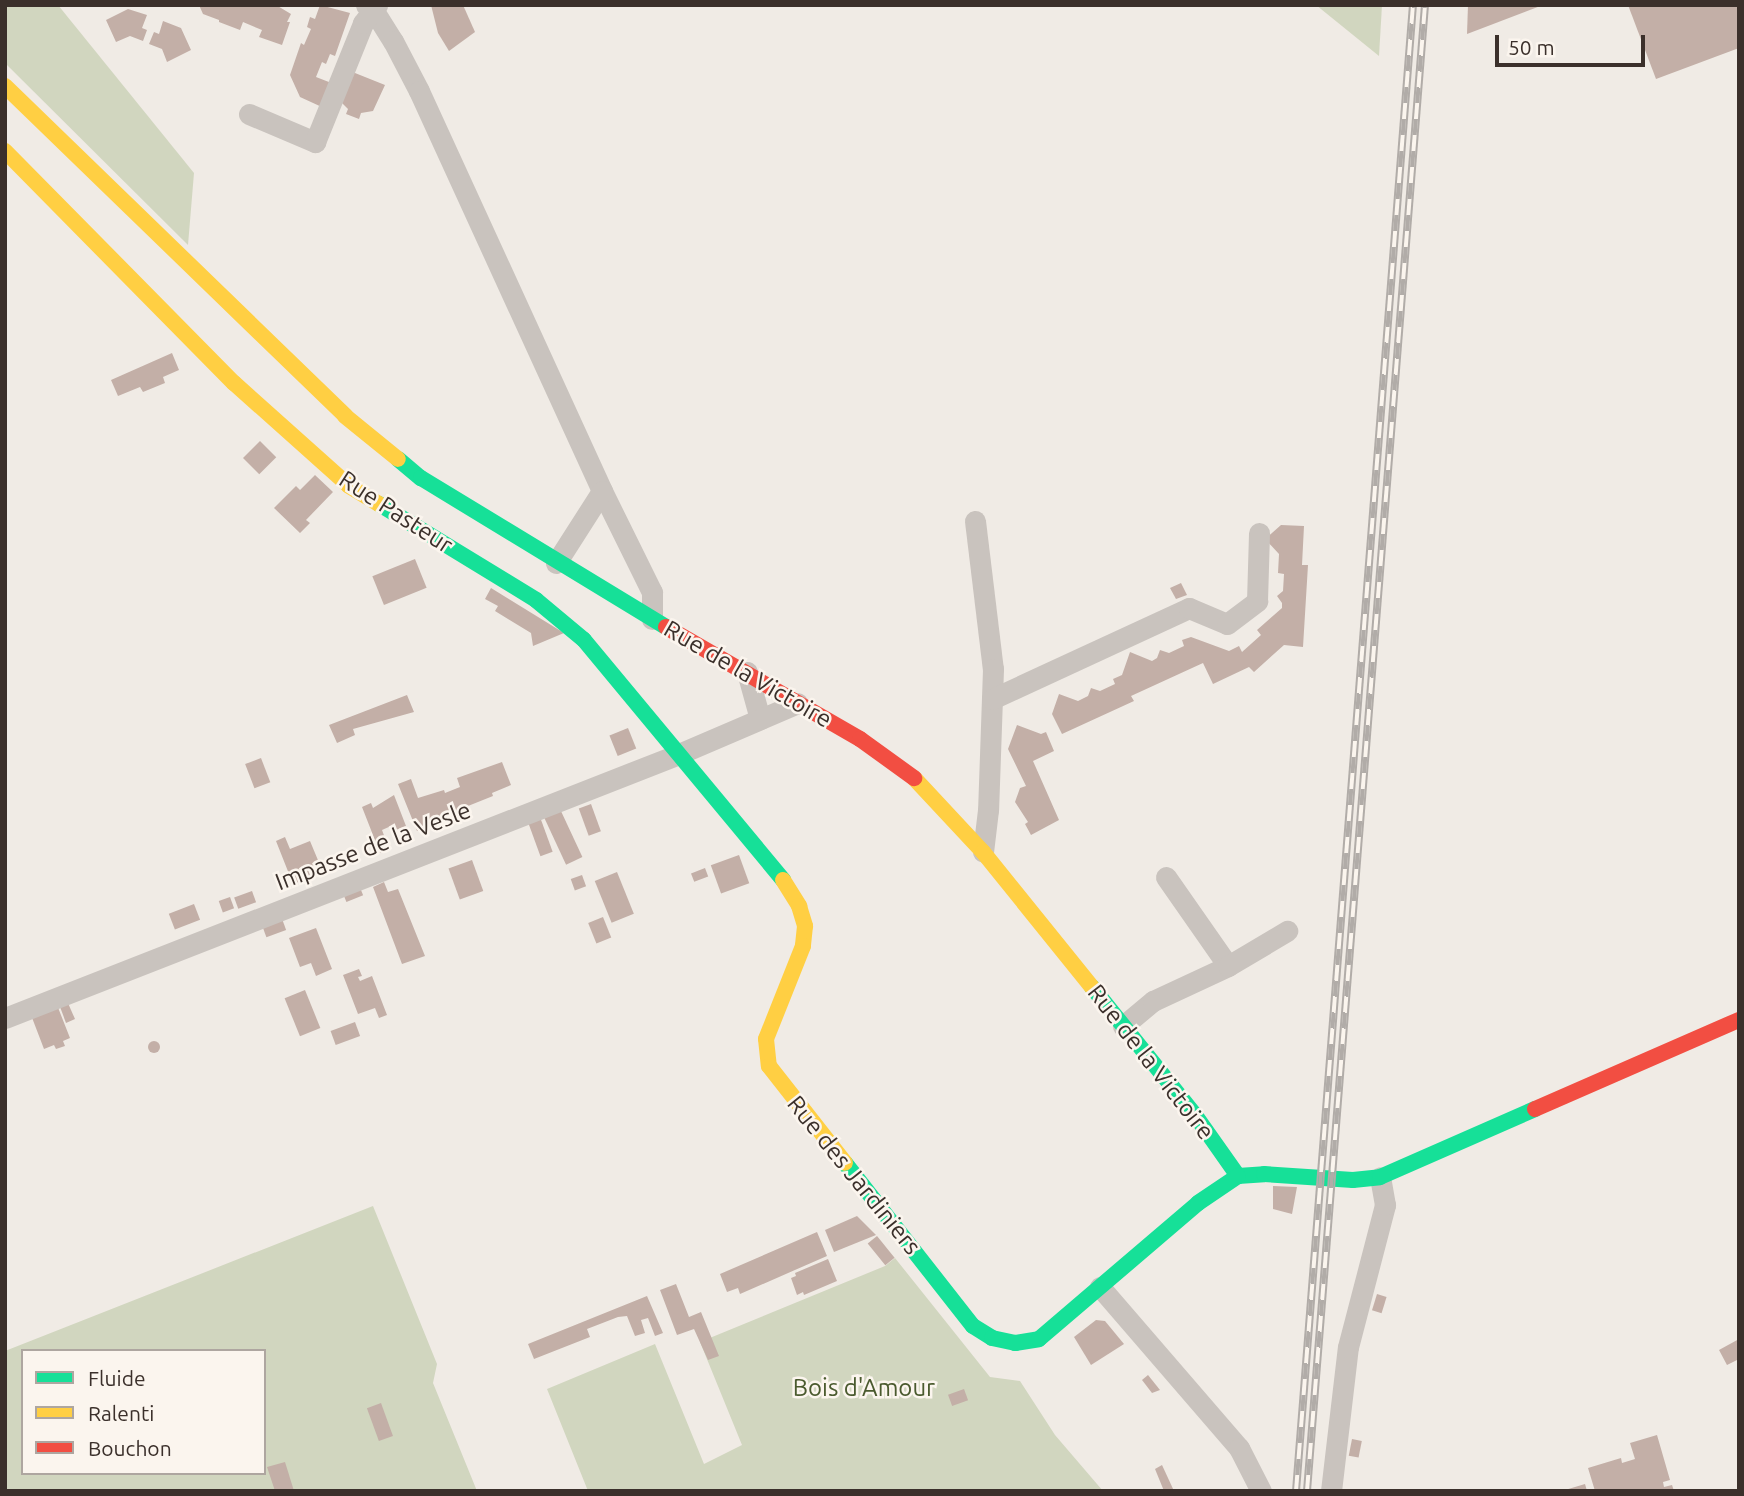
<!DOCTYPE html>
<style>
body{margin:0}
#map{position:relative;width:1744px;height:1496px;overflow:hidden;background:#f0ebe5;font-family:Ubuntu,sans-serif}
div>[style]{position:absolute}
[style*='--x']{left:calc(var(--x)*1px);top:calc(var(--y)*1px);width:calc(var(--w)*1px);rotate:calc(var(--a)*1deg)}
.green>*{inset:0;background:#d1d6bf}
.building>*{inset:0;background:#c3afa7;transform-origin:0 0}
.round{border-radius:50%}
.street>*{height:21px;margin:-10.5px;padding:0 10.5px;transform-origin:10.5px;border-radius:10.5px;background:#c9c3be}
.fast>*{height:16px;margin:-8px;padding:0 8px;transform-origin:8px;border-radius:8px;background:#16e098}
.slow>*{height:16px;margin:-8px;padding:0 8px;transform-origin:8px;border-radius:8px;background:#ffcf43}
.jam>*{height:16px;margin:-8px;padding:0 8px;transform-origin:8px;border-radius:8px;background:#f24e42}
.rail>*{height:8px;margin-top:-4px;transform-origin:0;background:repeating-linear-gradient(90deg,#fbf5ee 0 16px,#b1aca8 0 32px);box-sizing:border-box;border-block:2px solid #b1aca8}
span{translate:-50% -50%;white-space:nowrap;text-align:center;line-height:1.15;-webkit-text-stroke:5px #fbf5ee;paint-order:stroke}
.street-label{font-size:24px;color:#3b302b}
.park-label{font-size:24px;color:#4a5a2e}
.frame{position:absolute;inset:0;border:7px solid #3b302b;pointer-events:none}
.legend{position:absolute;left:21px;top:1349px;width:245px;height:126px;box-sizing:border-box;background:#fbf5ee;border:2px solid #aea6a0;margin:0;padding:9px 12px;list-style:none;font-size:21px;color:#3b302b}
.legend li{display:flex;align-items:center;gap:14px;height:35px}
.legend b{width:35px;border:2px solid #aea6a0}
.scale{position:absolute;left:1495px;top:35px;width:150px;height:32px;box-sizing:border-box;border:4px solid #3b302b;border-top:0;padding-left:9px;font-size:21px;line-height:24px;white-space:nowrap;color:#3b302b;-webkit-text-stroke:5px #fbf5ee;paint-order:stroke}
</style>
<div id="map">
<div class="green">
<i style="clip-path:polygon(5px 5px,58px 5px,194px 173px,188px 245px,5px 63px)"></i>
<i style="clip-path:polygon(1316px 5px,1382px 5px,1379px 56px)"></i>
<i style="clip-path:polygon(evenodd,373px 1206px,437px 1364px,433px 1383px,477px 1491px,5px 1491px,5px 1351px,373px 1206px,23px 1351px,264px 1351px,264px 1473px,23px 1473px,23px 1351px)"></i>
<i style="clip-path:polygon(895px 1258px,990px 1377px,1020px 1381px,1055px 1435px,1103px 1491px,588px 1491px,547px 1389px,655px 1344px,704px 1464px,742px 1445px,700px 1342px,885px 1266px)"></i>
</div>
<div class="building">
<i style="clip-path:polygon(199px 5px,276px 5px,291px 14px,287px 22px,290px 22px,282px 45px,259px 37px,262px 30px,243px 22px,240px 30px,219px 22px,219px 20px,203px 14px)"></i>
<i style="clip-path:polygon(320px 5px,350px 13px,335px 56px,330px 54px,326px 64px,322px 62px,316px 77px,334px 84px,324px 108px,300px 97px,290px 75px,301px 43px,304px 45px,311px 29px,307px 27px,310px 17px,315px 19px)"></i>
<i style="clip-path:polygon(431px 5px,463px 5px,475px 32px,449px 51px,438px 33px)"></i>
<i style="clip-path:polygon(1468px 5px,1543px 5px,1467px 34px)"></i>
<i style="clip-path:polygon(1628px 5px,1739px 5px,1739px 48px,1656px 79px)"></i>
<i style="clip-path:polygon(128px 9px,147px 15px,142px 28px,147px 30px,143px 41px,130px 36px,116px 42px,106px 20px)"></i>
<i style="clip-path:polygon(163px 21px,181px 28px,191px 50px,167px 62px,162px 49px,149px 44px,154px 32px,159px 34px)"></i>
<i style="clip-path:polygon(350px 71px,385px 85px,373px 111px,361px 113px,359px 119px,346px 114px,348px 109px,340px 101px)"></i>
<i style="clip-path:polygon(172px 353px,179px 370px,163px 377px,165px 383px,143px 392px,140px 387px,118px 396px,111px 380px)"></i>
<i style="left:260px;top:441px;width:23px;height:24px;rotate:45deg"></i>
<i style="clip-path:polygon(315px 475px,333px 492px,306px 520px,310px 523px,300px 533px,274px 508px,296px 486px,300px 490px)"></i>
<i style="clip-path:polygon(1281px 525px,1304px 526px,1302px 565px,1308px 565px,1303px 647px,1284px 645px,1254px 672px,1249px 667px,1213px 684px,1203px 663px,1131px 696px,1134px 701px,1062px 734px,1052px 714px,1059px 694px,1078px 701px,1088px 696px,1091px 688px,1100px 691px,1115px 684px,1113px 679px,1122px 675px,1130px 652px,1152px 661px,1157px 658px,1160px 650px,1169px 653px,1184px 646px,1182px 640px,1191px 637px,1229px 651px,1239px 646px,1242px 652px,1261px 635px,1257px 630px,1282px 608px,1282px 603px,1277px 596px,1283px 591px,1284px 574px,1278px 573px,1279px 554px,1265px 539px)"></i>
<i style="left:415px;top:559px;width:31px;height:46px;rotate:68deg"></i>
<i style="clip-path:polygon(1181px 583px,1187px 595px,1176px 599px,1170px 588px)"></i>
<i style="clip-path:polygon(491px 588px,564px 633px,533px 646px,531px 633px,495px 611px,498px 606px,485px 599px)"></i>
<i style="clip-path:polygon(407px 695px,414px 712px,353px 729px,355px 735px,337px 743px,329px 725px)"></i>
<i style="clip-path:polygon(1017px 725px,1041px 734px,1046px 732px,1054px 751px,1033px 761px,1059px 820px,1031px 835px,1025px 824px,1028px 822px,1015px 802px,1020px 788px,1026px 786px,1008px 749px)"></i>
<i style="left:628px;top:728px;width:22px;height:20px;rotate:68deg"></i>
<i style="left:261px;top:758px;width:26px;height:17px;rotate:69deg"></i>
<i style="clip-path:polygon(502px 762px,511px 785px,492px 793px,493px 796px,453px 812px,455px 818px,417px 831px,398px 784px,411px 779px,418px 798px,444px 790px,445px 793px,460px 787px,457px 778px)"></i>
<i style="clip-path:polygon(394px 795px,406px 826px,393px 831px,391px 826px,382px 830px,389px 849px,380px 853px,362px 807px,371px 803px,373px 808px)"></i>
<i style="left:591px;top:804px;width:29px;height:13px;rotate:70deg"></i>
<i style="left:560px;top:809px;width:53px;height:18px;rotate:65deg"></i>
<i style="left:540px;top:817px;width:37px;height:13px;rotate:70deg"></i>
<i style="clip-path:polygon(285px 837px,290px 849px,310px 841px,320px 865px,308px 870px,311px 878px,293px 884px,276px 841px)"></i>
<i style="left:739px;top:855px;width:30px;height:30px;rotate:70deg"></i>
<i style="left:472px;top:860px;width:33px;height:25px;rotate:70deg"></i>
<i style="left:705px;top:868px;width:9px;height:15px;rotate:69deg"></i>
<i style="left:617px;top:872px;width:45px;height:24px;rotate:68deg"></i>
<i style="left:582px;top:875px;width:12px;height:12px;rotate:70deg"></i>
<i style="clip-path:polygon(384px 882px,388px 892px,398px 889px,425px 956px,402px 964px,373px 887px)"></i>
<i style="left:359px;top:885px;width:11px;height:18px;rotate:68deg"></i>
<i style="left:252px;top:891px;width:12px;height:19px;rotate:70deg"></i>
<i style="left:230px;top:897px;width:12px;height:12px;rotate:70deg"></i>
<i style="left:194px;top:904px;width:17px;height:27px;rotate:69deg"></i>
<i style="left:281px;top:916px;width:15px;height:21px;rotate:70deg"></i>
<i style="left:603px;top:917px;width:22px;height:16px;rotate:68deg"></i>
<i style="clip-path:polygon(316px 928px,332px 969px,316px 976px,311px 963px,300px 967px,289px 938px)"></i>
<i style="clip-path:polygon(359px 969px,362px 976px,358px 977px,360px 981px,372px 976px,387px 1015px,379px 1018px,375px 1008px,358px 1014px,343px 975px)"></i>
<i style="left:305px;top:990px;width:41px;height:22px;rotate:68deg"></i>
<i style="clip-path:polygon(67px 1001px,75px 1019px,66px 1023px,59px 1004px)"></i>
<i style="clip-path:polygon(57px 1005px,70px 1038px,63px 1041px,65px 1046px,56px 1049px,54px 1045px,44px 1049px,31px 1015px)"></i>
<i style="left:355px;top:1022px;width:15px;height:26px;rotate:70deg"></i>
<i class="round" style="left:148px;top:1041px;width:12px;height:12px"></i>
<i style="clip-path:polygon(1273px 1186px,1297px 1187px,1292px 1214px,1273px 1209px)"></i>
<i style="clip-path:polygon(857px 1216px,876px 1235px,834px 1252px,825px 1230px)"></i>
<i style="clip-path:polygon(817px 1232px,827px 1256px,740px 1294px,738px 1288px,727px 1292px,720px 1274px)"></i>
<i style="left:877px;top:1236px;width:28px;height:12px;rotate:51deg"></i>
<i style="clip-path:polygon(828px 1259px,837px 1281px,804px 1295px,803px 1292px,797px 1295px,791px 1278px,796px 1276px,795px 1273px)"></i>
<i style="clip-path:polygon(676px 1284px,689px 1317px,701px 1312px,719px 1356px,708px 1360px,694px 1329px,677px 1335px,660px 1290px)"></i>
<i style="left:1377px;top:1294px;width:10px;height:17px;rotate:17deg"></i>
<i style="clip-path:polygon(647px 1296px,663px 1333px,655px 1336px,648px 1318px,641px 1320px,645px 1333px,635px 1336px,627px 1316px,618px 1317px,587px 1329px,590px 1337px,534px 1359px,528px 1344px)"></i>
<i style="clip-path:polygon(1096px 1320px,1105px 1321px,1124px 1344px,1091px 1365px,1074px 1337px)"></i>
<i style="clip-path:polygon(1739px 1339px,1739px 1359px,1727px 1365px,1719px 1350px)"></i>
<i style="clip-path:polygon(1148px 1375px,1160px 1390px,1152px 1393px,1142px 1380px)"></i>
<i style="left:964px;top:1389px;width:12px;height:17px;rotate:70deg"></i>
<i style="left:381px;top:1403px;width:35px;height:15px;rotate:70deg"></i>
<i style="clip-path:polygon(1657px 1435px,1670px 1480px,1663px 1482px,1664px 1487px,1672px 1485px,1674px 1491px,1595px 1491px,1588px 1468px,1621px 1458px,1622px 1463px,1635px 1459px,1630px 1443px)"></i>
<i style="left:1352px;top:1439px;width:10px;height:17px;rotate:11deg"></i>
<i style="clip-path:polygon(285px 1462px,294px 1491px,275px 1491px,267px 1467px)"></i>
<i style="clip-path:polygon(1162px 1465px,1174px 1491px,1164px 1491px,1155px 1469px)"></i>
<i style="clip-path:polygon(1585px 1484px,1587px 1491px,1565px 1491px,1565px 1490px)"></i>
</div>
<div class="street">
<i style="--x:366;--y:5;--w:10;--a:37"></i>
<i style="--x:374;--y:11;--w:36;--a:58"></i>
<i style="--x:393;--y:41;--w:56;--a:62.5"></i>
<i style="--x:419;--y:91;--w:440;--a:65.4"></i>
<i style="--x:602;--y:491;--w:113;--a:63.7"></i>
<i style="--x:652;--y:592;--w:27;--a:90"></i>
<i style="--x:249;--y:114;--w:72;--a:23"></i>
<i style="--x:315;--y:142;--w:128;--a:-68"></i>
<i style="--x:363;--y:23;--w:23;--a:-52"></i>
<i style="--x:975;--y:521;--w:149;--a:83.1"></i>
<i style="--x:993;--y:669;--w:141;--a:92"></i>
<i style="--x:988;--y:810;--w:42;--a:96.8"></i>
<i style="--x:556;--y:563;--w:85;--a:-57.4"></i>
<i style="--x:747;--y:672;--w:49;--a:74.5"></i>
<i style="--x:992;--y:699;--w:217;--a:-24.8"></i>
<i style="--x:1189;--y:608;--w:41;--a:22.8"></i>
<i style="--x:1227;--y:624;--w:38;--a:-37"></i>
<i style="--x:1257;--y:601;--w:68;--a:-88.3"></i>
<i style="--x:1166;--y:877;--w:108;--a:55.1"></i>
<i style="--x:5;--y:1018;--w:724;--a:-21.39"></i>
<i style="--x:679;--y:754;--w:129;--a:-23.2"></i>
<i style="--x:1123;--y:1026;--w:39;--a:-40"></i>
<i style="--x:1153;--y:1001;--w:83;--a:-25"></i>
<i style="--x:1228;--y:966;--w:69;--a:-30.7"></i>
<i style="--x:1100;--y:1287;--w:213;--a:49.2"></i>
<i style="--x:1239;--y:1448;--w:48;--a:62.9"></i>
<i style="--x:1331;--y:1491;--w:145;--a:-83.3"></i>
<i style="--x:1348;--y:1347;--w:147;--a:-75.4"></i>
<i style="--x:1385;--y:1205;--w:28;--a:-100"></i>
</div>
<div class="fast">
<i style="--x:398;--y:459;--w:30;--a:40"></i>
<i style="--x:421;--y:478;--w:287;--a:31.3"></i>
<i style="--x:379;--y:504;--w:184;--a:31.4"></i>
<i style="--x:536;--y:600;--w:62;--a:39.8"></i>
<i style="--x:584;--y:640;--w:312;--a:50.3"></i>
<i style="--x:1092;--y:987;--w:164;--a:51.2"></i>
<i style="--x:1195;--y:1115;--w:75;--a:54.8"></i>
<i style="--x:1238;--y:1176;--w:26;--a:-4"></i>
<i style="--x:1264;--y:1174;--w:89;--a:3.9"></i>
<i style="--x:1353;--y:1180;--w:27;--a:-6"></i>
<i style="--x:1380;--y:1177;--w:169;--a:-23.7"></i>
<i style="--x:845;--y:1163;--w:207;--a:51.9"></i>
<i style="--x:973;--y:1326;--w:22;--a:32"></i>
<i style="--x:992;--y:1338;--w:24;--a:12"></i>
<i style="--x:1015;--y:1343;--w:24;--a:-9"></i>
<i style="--x:1039;--y:1339;--w:209;--a:-40.5"></i>
<i style="--x:1198;--y:1203;--w:48;--a:-34"></i>
</div>
<div class="slow">
<i style="--x:5;--y:86;--w:474;--a:44.1"></i>
<i style="--x:345;--y:416;--w:68;--a:39.1"></i>
<i style="--x:5;--y:151;--w:326;--a:45.4"></i>
<i style="--x:234;--y:383;--w:154;--a:41.8"></i>
<i style="--x:349;--y:486;--w:35;--a:31"></i>
<i style="--x:914;--y:778;--w:101;--a:47"></i>
<i style="--x:983;--y:852;--w:174;--a:51.1"></i>
<i style="--x:783;--y:880;--w:31;--a:58"></i>
<i style="--x:799;--y:906;--w:21;--a:73"></i>
<i style="--x:805;--y:926;--w:20;--a:96"></i>
<i style="--x:803;--y:946;--w:100;--a:111.7"></i>
<i style="--x:766;--y:1039;--w:27;--a:84"></i>
<i style="--x:769;--y:1066;--w:123;--a:51.9"></i>
</div>
<div class="jam">
<i style="--x:666;--y:627;--w:224;--a:30"></i>
<i style="--x:860;--y:739;--w:67;--a:35.8"></i>
<i style="--x:1535;--y:1109;--w:223;--a:-23.6"></i>
</div>
<div class="rail">
<i style="--x:1296;--y:1491;--w:1491;--a:-85.5"></i>
<i style="--x:1307;--y:1491;--w:1491;--a:-85.46"></i>
</div>
<div class="street-label">
<span style="left:396px;top:512px;rotate:33deg">Rue Pasteur</span>
<span style="left:748px;top:674px;rotate:30deg">Rue de la Victoire</span>
<span style="left:373px;top:846px;rotate:-21deg">Impasse de la Vesle</span>
<span style="left:1151px;top:1062px;rotate:52deg">Rue de la Victoire</span>
<span style="left:854px;top:1175px;rotate:51deg">Rue des Jardiniers</span>
</div>
<div class="park-label">
<span style="left:864px;top:1388px">Bois d'Amour</span>
</div>
<div class="frame"></div>
<ul class="legend">
<li><b style="height:9px;background:#16e098"></b>Fluide</li>
<li><b style="height:9px;background:#ffcf43"></b>Ralenti</li>
<li><b style="height:9px;background:#f24e42"></b>Bouchon</li>
</ul>
<div class="scale">50 m</div>
</div>
